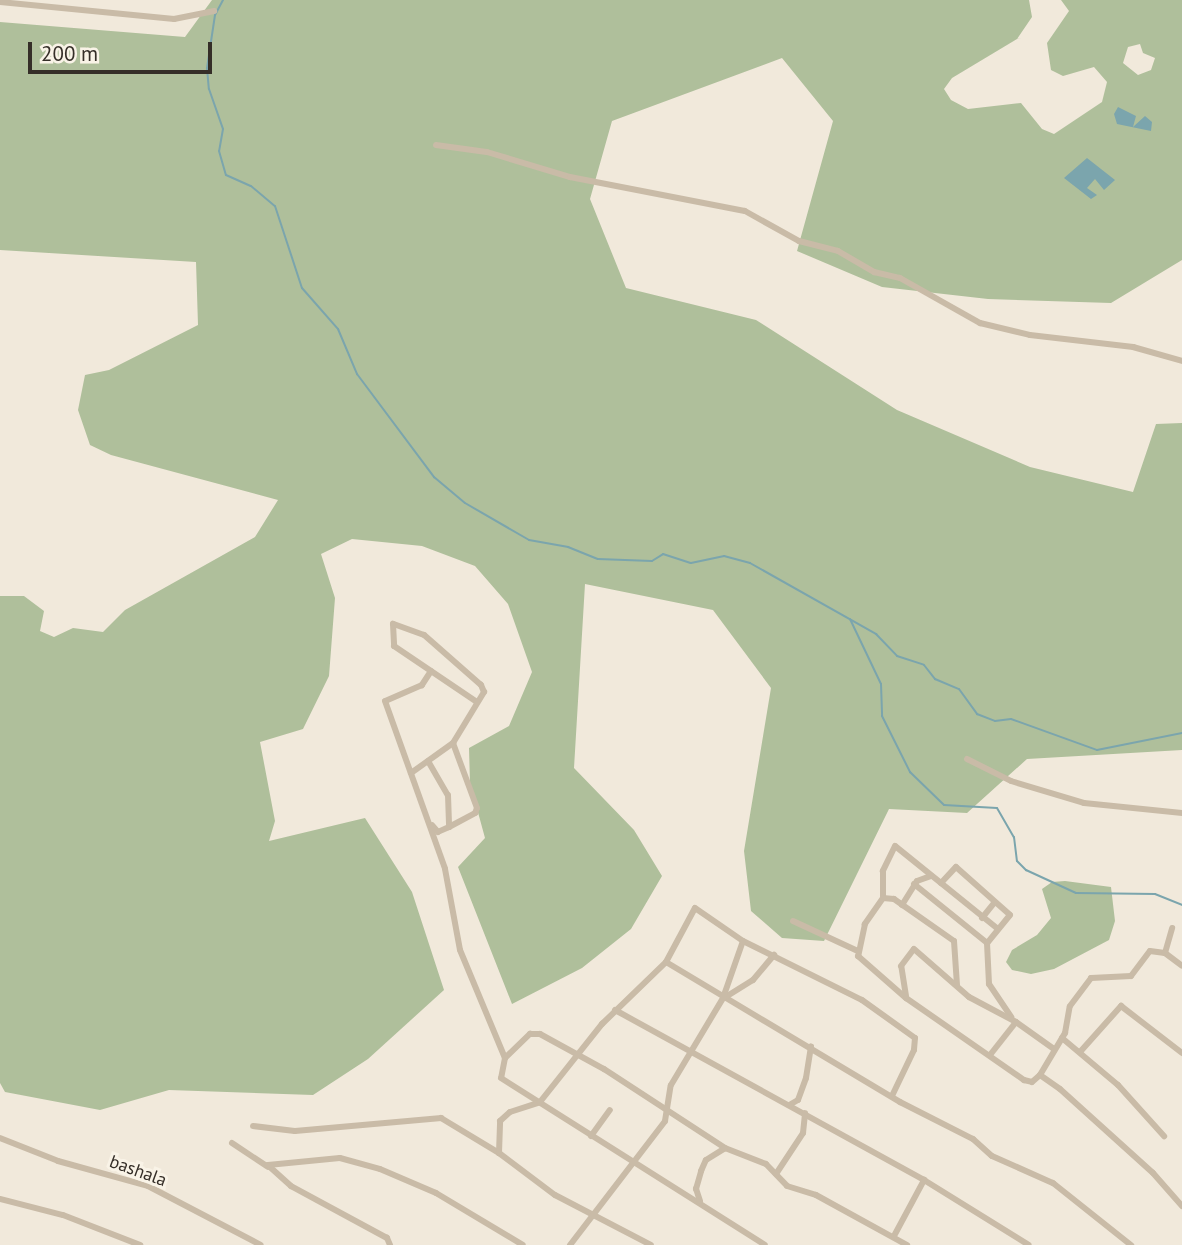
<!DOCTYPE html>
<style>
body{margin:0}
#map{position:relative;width:1182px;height:1245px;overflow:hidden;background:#f1e9db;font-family:"PT Sans",sans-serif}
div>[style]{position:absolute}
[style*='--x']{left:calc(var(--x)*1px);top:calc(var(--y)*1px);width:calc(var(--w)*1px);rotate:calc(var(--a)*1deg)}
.green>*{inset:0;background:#afbf9b}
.water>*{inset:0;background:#7ba5ad}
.stream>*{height:2px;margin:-1px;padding:0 1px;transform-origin:1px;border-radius:1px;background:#7ba5ad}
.street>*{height:6px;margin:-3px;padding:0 3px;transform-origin:3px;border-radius:3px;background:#c9bba7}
span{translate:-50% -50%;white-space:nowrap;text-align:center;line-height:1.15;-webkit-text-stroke:6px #f9f3e7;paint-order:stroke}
.street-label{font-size:18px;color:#352e28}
.scale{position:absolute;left:28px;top:42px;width:184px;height:32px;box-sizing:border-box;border:4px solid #352e28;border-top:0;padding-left:9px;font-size:21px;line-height:24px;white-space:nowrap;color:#352e28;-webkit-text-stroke:5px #f9f3e7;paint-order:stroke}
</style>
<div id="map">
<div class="green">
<i style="clip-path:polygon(evenodd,212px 0,1029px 0,1032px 17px,1017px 39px,952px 78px,944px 89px,951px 100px,968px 109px,1021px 103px,1042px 129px,1054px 134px,1102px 102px,1107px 82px,1094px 67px,1063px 76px,1051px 70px,1047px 43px,1069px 11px,1061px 0,1182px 0,1182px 260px,1111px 303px,988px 299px,882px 287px,797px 251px,833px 121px,782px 58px,612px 121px,590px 199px,626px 288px,756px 320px,897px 410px,1030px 467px,1133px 492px,1156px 424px,1182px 423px,1182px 750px,1027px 759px,967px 813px,889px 809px,824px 941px,782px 938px,751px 911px,744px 851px,771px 688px,713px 610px,585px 584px,574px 768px,634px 830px,662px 876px,631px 929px,582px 968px,512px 1004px,458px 867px,485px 838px,470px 783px,469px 748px,509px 726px,532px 672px,508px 604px,475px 566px,422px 546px,352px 539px,321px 554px,335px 598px,329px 676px,303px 729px,260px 742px,275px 821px,269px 841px,365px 818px,412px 892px,444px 990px,368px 1059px,313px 1095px,169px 1090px,100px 1110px,5px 1092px,0 1083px,0 596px,24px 596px,44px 611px,40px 631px,54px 637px,73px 628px,103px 632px,125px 610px,255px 537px,278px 500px,111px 455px,90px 445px,78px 410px,85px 375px,109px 370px,198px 325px,196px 262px,0 250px,0 22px,185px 37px,212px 0,1140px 44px,1143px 53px,1155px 58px,1151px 70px,1138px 75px,1123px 63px,1128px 47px,1140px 44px)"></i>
<i style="clip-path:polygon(1065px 881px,1111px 887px,1115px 921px,1109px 940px,1054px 969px,1031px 974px,1012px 970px,1006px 962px,1012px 950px,1037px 935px,1051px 918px,1042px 889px,1052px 882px)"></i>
</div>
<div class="water">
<i style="clip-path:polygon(1118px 107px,1136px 116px,1133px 127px,1145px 116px,1152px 122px,1151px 131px,1117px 124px,1114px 114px)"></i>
<i style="clip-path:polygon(1087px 158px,1115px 180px,1104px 190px,1095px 179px,1087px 188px,1097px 195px,1091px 199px,1064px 178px)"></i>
</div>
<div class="stream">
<i style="--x:223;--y:0;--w:17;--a:118"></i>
<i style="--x:215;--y:15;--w:54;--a:98.6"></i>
<i style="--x:207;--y:68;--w:21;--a:85"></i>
<i style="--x:209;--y:89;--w:42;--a:70.7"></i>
<i style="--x:223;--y:129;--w:22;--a:100"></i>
<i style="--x:219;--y:151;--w:25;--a:74"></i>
<i style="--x:226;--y:175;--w:27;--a:24"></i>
<i style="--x:251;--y:186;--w:31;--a:40"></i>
<i style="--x:275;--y:206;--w:86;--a:71.8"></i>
<i style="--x:302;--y:288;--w:55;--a:48.7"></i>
<i style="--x:338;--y:329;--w:49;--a:67.1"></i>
<i style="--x:357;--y:374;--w:129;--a:53.2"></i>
<i style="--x:434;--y:477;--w:40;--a:40"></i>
<i style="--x:465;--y:503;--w:74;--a:30"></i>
<i style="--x:529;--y:540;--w:40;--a:10"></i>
<i style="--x:568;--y:547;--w:32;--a:22"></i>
<i style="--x:598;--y:559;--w:54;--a:2.1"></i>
<i style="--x:652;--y:561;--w:13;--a:-32"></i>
<i style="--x:663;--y:554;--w:29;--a:18"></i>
<i style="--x:691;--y:563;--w:34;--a:-12"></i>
<i style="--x:724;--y:556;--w:27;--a:15"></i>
<i style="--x:750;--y:563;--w:145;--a:29.4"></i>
<i style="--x:876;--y:634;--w:30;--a:46"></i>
<i style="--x:897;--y:656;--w:28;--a:18"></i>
<i style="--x:924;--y:665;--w:18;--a:52"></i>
<i style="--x:935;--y:679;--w:26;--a:23"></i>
<i style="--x:959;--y:689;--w:31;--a:54"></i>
<i style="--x:977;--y:714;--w:19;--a:21"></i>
<i style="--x:995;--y:721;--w:16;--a:-7"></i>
<i style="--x:1011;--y:719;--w:91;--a:19.8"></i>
<i style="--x:1097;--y:750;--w:87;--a:-11.3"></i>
<i style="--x:850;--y:619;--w:72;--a:64.5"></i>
<i style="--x:881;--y:684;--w:32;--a:88"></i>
<i style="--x:882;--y:716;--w:63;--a:63.4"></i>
<i style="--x:910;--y:772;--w:47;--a:44.1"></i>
<i style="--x:944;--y:805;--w:53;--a:3.2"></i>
<i style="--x:997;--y:808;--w:34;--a:60"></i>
<i style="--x:1014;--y:837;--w:24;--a:83"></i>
<i style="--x:1017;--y:861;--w:13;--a:45"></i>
<i style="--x:1026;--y:870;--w:55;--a:24.7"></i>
<i style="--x:1076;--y:893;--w:79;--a:0.7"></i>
<i style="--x:1155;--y:894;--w:29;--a:22"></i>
</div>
<div class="street">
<i style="--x:0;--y:2;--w:175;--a:5.6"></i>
<i style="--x:174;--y:19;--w:41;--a:-11.3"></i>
<i style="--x:436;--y:145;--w:51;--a:7.8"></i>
<i style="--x:487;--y:152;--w:87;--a:16.8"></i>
<i style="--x:570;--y:177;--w:178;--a:11"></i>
<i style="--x:745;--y:211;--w:62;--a:29.1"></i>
<i style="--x:799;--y:241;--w:40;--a:14.4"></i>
<i style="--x:838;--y:251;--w:42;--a:30.3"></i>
<i style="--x:874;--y:272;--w:27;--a:13"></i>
<i style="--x:900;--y:278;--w:92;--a:29.4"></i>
<i style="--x:980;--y:323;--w:51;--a:13.5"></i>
<i style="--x:1030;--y:335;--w:104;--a:6.6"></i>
<i style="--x:1133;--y:347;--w:51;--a:15.9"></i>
<i style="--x:431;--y:671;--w:17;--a:123"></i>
<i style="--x:422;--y:685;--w:40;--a:156.6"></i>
<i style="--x:385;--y:701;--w:178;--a:70.3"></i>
<i style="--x:445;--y:869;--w:82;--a:79.5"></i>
<i style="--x:460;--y:950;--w:117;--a:67.4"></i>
<i style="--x:505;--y:1058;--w:35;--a:-44"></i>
<i style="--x:530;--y:1034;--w:10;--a:0"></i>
<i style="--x:540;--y:1034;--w:73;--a:28.7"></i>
<i style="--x:604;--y:1069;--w:145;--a:33.1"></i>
<i style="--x:725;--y:1148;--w:44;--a:21.3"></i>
<i style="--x:766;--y:1164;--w:30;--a:46"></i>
<i style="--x:787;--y:1186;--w:30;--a:17"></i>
<i style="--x:816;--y:1195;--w:104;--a:28.8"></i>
<i style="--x:967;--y:759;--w:49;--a:26.6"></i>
<i style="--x:1011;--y:781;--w:76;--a:16.8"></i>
<i style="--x:1084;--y:803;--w:99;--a:5.8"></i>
<i style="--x:428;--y:761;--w:39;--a:60"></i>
<i style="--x:448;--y:795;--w:32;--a:88"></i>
<i style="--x:449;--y:827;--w:12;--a:156"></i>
<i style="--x:438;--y:832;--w:9;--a:-131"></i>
<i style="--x:411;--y:773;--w:52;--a:-35.5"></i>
<i style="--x:453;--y:743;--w:60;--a:-58.7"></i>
<i style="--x:484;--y:692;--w:8;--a:-113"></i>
<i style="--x:481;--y:685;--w:76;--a:-138.7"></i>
<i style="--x:424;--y:635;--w:33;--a:-160"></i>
<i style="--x:393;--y:624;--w:22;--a:87"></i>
<i style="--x:394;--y:646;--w:100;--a:34"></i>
<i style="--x:449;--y:827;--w:30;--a:-28"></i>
<i style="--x:475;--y:813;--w:5;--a:-68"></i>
<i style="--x:477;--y:808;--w:69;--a:-110.3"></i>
<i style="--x:941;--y:883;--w:22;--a:-47"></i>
<i style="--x:956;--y:867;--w:72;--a:41.6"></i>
<i style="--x:1010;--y:915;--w:36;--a:129"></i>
<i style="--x:987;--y:943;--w:41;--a:87.2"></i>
<i style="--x:989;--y:984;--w:40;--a:56"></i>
<i style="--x:914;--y:884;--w:94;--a:38.9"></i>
<i style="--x:883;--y:898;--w:11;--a:5"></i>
<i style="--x:894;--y:899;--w:73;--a:35"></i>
<i style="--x:902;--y:905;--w:28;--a:-58"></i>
<i style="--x:917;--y:881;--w:15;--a:-20"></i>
<i style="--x:982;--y:918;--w:19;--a:-51"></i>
<i style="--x:793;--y:921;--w:72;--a:24.8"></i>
<i style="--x:998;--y:929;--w:132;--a:-141.1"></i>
<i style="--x:895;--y:846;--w:28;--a:116"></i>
<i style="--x:883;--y:871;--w:27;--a:90"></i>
<i style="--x:883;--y:898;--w:32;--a:125"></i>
<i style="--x:865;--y:924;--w:33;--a:102"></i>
<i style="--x:858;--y:956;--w:64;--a:41.2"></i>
<i style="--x:906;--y:998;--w:144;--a:34.8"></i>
<i style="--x:1024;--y:1080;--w:8;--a:14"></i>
<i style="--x:1032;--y:1082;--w:11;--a:-41"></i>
<i style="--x:1040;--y:1075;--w:24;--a:35"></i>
<i style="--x:1060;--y:1089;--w:125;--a:42.1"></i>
<i style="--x:1153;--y:1173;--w:44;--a:48.7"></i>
<i style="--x:954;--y:941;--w:44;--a:86.1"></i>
<i style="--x:1165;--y:953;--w:26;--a:-74"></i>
<i style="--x:666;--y:962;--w:273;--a:30.9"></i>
<i style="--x:900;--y:1102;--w:82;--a:26.9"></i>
<i style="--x:973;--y:1139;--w:25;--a:42"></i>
<i style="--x:992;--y:1156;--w:67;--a:23.9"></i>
<i style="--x:1053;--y:1183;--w:100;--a:38.5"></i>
<i style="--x:906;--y:996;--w:30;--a:-99"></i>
<i style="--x:901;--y:966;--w:21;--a:-53"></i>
<i style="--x:914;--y:949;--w:73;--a:41.1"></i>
<i style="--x:969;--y:997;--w:53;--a:28"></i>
<i style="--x:724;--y:998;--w:34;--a:-32"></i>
<i style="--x:753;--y:980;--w:33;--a:-50"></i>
<i style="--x:615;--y:1010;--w:353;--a:28.8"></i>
<i style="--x:924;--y:1180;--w:123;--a:31.8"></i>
<i style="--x:1062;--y:1038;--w:73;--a:40"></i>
<i style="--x:1118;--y:1085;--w:69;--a:48"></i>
<i style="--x:1080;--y:1052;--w:62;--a:-48.3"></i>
<i style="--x:1121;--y:1006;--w:77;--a:37.6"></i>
<i style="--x:990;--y:1055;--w:42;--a:-51.8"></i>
<i style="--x:1016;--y:1022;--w:47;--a:35.4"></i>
<i style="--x:505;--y:1058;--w:20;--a:101"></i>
<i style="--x:501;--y:1078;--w:312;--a:32.3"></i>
<i style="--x:1040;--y:1075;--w:49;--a:-59.2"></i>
<i style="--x:1065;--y:1033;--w:27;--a:-80"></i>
<i style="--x:1070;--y:1006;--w:35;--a:-53"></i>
<i style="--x:1091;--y:978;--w:40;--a:-2.9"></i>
<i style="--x:1131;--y:976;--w:31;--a:-53"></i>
<i style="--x:1150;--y:951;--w:15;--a:8"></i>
<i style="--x:1165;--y:953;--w:21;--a:37"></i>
<i style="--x:791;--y:1104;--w:8;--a:-30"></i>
<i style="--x:798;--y:1100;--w:23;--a:-70"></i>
<i style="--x:806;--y:1078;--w:32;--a:-81"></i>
<i style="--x:253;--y:1126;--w:42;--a:6.8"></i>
<i style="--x:295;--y:1131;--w:147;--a:-5.1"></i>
<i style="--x:441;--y:1118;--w:68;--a:31.1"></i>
<i style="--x:499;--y:1153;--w:70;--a:36.9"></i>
<i style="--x:555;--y:1195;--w:108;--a:27.5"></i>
<i style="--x:591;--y:1136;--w:32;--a:-54"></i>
<i style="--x:0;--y:1138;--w:62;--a:21.6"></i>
<i style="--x:58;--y:1161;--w:93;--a:15.5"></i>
<i style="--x:148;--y:1186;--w:127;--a:27.6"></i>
<i style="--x:232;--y:1143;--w:43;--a:33.7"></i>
<i style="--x:499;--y:1153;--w:32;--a:-88"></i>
<i style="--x:500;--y:1121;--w:13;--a:-42"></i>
<i style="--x:510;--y:1112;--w:32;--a:-18"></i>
<i style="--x:540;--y:1102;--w:100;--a:-51.5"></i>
<i style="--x:602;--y:1024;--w:89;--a:-44.1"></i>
<i style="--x:666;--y:962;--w:61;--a:-61.8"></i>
<i style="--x:695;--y:908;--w:58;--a:34.5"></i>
<i style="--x:743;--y:941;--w:133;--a:26.4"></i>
<i style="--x:862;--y:1000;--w:65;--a:35.6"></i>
<i style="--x:915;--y:1038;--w:12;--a:95"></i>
<i style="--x:914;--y:1050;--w:51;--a:115.6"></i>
<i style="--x:776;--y:1174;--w:49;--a:-56.6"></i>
<i style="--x:803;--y:1133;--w:20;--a:-84"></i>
<i style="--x:0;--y:1199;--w:65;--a:14.3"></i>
<i style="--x:63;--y:1215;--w:83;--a:21.3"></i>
<i style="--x:700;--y:1201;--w:13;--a:-108"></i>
<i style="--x:696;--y:1189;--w:19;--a:-74"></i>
<i style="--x:701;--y:1171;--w:12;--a:-66"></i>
<i style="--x:706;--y:1160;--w:22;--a:-32"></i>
<i style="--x:894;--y:1236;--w:64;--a:-61.8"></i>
<i style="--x:390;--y:1245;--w:8;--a:-113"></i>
<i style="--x:387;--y:1238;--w:109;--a:-151.6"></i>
<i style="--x:291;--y:1186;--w:31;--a:-138"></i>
<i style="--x:268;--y:1165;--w:72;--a:-5.6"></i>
<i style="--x:340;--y:1158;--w:41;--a:15.4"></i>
<i style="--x:380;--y:1169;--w:61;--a:23.2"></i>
<i style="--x:436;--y:1193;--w:101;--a:30.9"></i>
<i style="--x:570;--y:1245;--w:156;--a:-52.5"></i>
<i style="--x:665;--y:1121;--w:36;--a:-81"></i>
<i style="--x:671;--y:1085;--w:101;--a:-59.1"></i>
<i style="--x:723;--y:998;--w:60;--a:-70.7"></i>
</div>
<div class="street-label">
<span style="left:138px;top:1171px;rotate:20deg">bashala</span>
</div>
<div class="scale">200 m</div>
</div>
